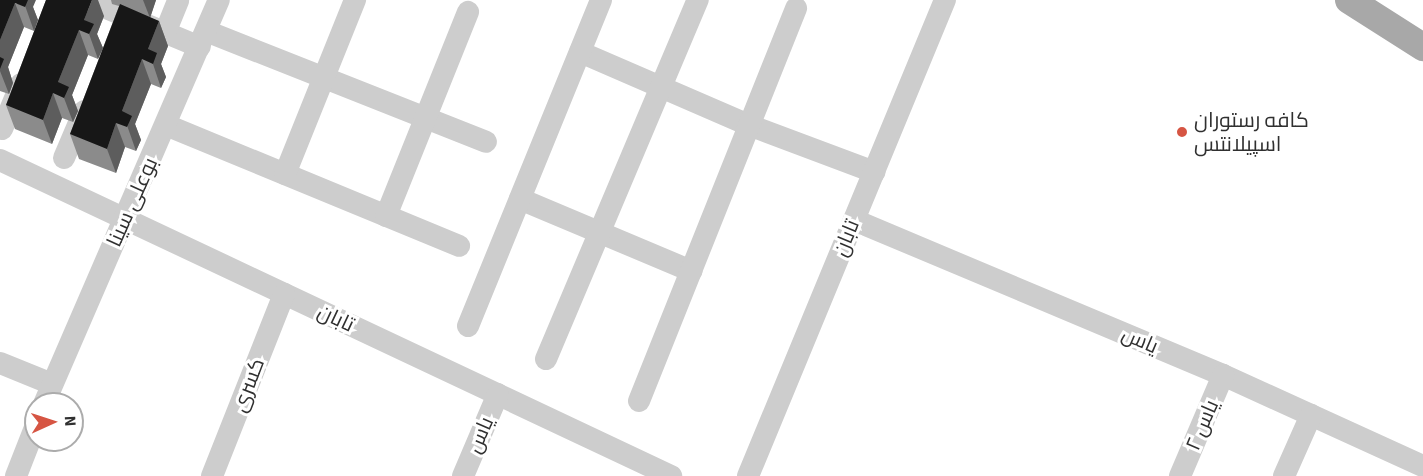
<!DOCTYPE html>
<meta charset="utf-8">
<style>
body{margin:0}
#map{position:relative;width:1423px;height:476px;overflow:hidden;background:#fff;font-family:"Source Sans 3",Cairo,sans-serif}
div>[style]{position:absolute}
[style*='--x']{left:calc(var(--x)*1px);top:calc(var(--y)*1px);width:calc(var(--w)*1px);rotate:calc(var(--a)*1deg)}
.minor>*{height:22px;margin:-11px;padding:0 11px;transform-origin:11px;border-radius:11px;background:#cdcdcd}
.major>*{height:28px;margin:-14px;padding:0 14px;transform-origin:14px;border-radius:14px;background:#a8a8a8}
.wall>*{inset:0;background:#8b8b8b}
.shaded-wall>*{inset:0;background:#5d5d5d}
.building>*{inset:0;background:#171717}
.dots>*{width:16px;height:16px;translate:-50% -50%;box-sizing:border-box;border:3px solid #fff;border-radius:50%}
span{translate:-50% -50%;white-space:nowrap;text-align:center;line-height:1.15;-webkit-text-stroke:6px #fff;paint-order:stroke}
.poi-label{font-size:21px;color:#303030}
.left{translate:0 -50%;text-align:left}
.street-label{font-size:21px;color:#303030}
.north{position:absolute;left:24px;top:392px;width:60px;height:60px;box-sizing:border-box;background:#fff;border:2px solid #acacac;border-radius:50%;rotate:87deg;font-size:16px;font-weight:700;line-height:24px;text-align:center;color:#303030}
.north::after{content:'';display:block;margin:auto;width:21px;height:27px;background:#d65543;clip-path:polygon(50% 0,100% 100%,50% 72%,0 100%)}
</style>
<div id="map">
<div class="minor">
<i style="--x:87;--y:0;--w:122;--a:22.6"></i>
<i style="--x:206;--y:31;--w:301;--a:21.6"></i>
<i style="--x:165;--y:33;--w:35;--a:-68"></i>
<i style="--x:580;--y:52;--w:184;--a:23.4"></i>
<i style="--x:749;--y:125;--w:134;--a:20.6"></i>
<i style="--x:166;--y:125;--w:317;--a:22.4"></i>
<i style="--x:2;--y:129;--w:49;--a:-67.1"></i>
<i style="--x:64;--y:158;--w:51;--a:-66.9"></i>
<i style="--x:0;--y:160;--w:742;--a:25.22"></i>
<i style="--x:285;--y:174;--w:188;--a:-68.1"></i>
<i style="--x:520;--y:199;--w:186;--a:22.8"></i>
<i style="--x:386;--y:216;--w:220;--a:-68.1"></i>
<i style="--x:854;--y:220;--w:400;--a:22.8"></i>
<i style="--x:1223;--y:375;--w:220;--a:24.5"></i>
<i style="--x:468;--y:326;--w:352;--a:-67.8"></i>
<i style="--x:546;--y:359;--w:390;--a:-67.1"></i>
<i style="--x:0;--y:363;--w:56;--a:22"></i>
<i style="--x:639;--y:401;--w:423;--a:-68.2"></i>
<i style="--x:44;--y:404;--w:440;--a:-66.6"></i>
<i style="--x:16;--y:476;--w:55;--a:-68.6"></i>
<i style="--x:212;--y:476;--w:196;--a:-68.4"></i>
<i style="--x:463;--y:476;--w:89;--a:-66.9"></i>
<i style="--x:748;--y:476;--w:515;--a:-67.52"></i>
<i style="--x:1180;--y:476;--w:110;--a:-66.9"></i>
<i style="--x:1284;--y:476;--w:67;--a:-66.1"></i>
</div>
<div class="major">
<i style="--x:1349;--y:0;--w:88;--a:32.4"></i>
</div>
<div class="wall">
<i style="clip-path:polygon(0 0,33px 7px,38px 20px,34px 31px,24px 27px,8px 67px,13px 83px,9px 94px,0 91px)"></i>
<i style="clip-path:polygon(46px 0,104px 16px,97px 34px,103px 48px,98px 59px,88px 55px,72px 95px,78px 111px,73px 122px,62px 118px,52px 144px,15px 129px,6px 105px)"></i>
<i style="clip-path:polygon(111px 0,156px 0,150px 18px,159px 21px,168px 46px,161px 64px,166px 77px,161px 88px,151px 84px,135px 124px,141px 140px,136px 151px,125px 147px,116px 173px,79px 159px,70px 134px,119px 6px,112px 4px)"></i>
</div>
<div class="shaded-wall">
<i style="clip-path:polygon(23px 0,36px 0,33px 7px,38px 20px,34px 31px)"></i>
<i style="clip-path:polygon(92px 0,98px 0,104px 16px,97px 34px,103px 48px,98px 59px,84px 20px)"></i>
<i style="clip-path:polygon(143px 0,156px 0,150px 18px)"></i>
<i style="clip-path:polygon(15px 3px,24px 27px,8px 67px,13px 83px,9px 94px,0 71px,0 40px)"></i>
<i style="clip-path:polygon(159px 21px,168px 46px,161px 64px,166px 77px,161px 88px,148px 49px)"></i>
<i style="clip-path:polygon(79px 30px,88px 55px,72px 95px,78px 111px,73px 122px,58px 82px)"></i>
<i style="clip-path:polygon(142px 59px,151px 84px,135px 124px,141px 140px,136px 151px,122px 111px)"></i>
<i style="clip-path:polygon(53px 93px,62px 118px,52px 144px,43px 120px)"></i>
<i style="clip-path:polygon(116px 123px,125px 147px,116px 173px,107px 149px)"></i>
</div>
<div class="building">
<i style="clip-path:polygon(0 0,28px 0,25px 7px,15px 3px,0 40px)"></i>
<i style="clip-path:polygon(46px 0,92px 0,84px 20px,94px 24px,89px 34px,79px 30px,58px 82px,69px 87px,64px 98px,53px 93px,43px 120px,6px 105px)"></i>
<i style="clip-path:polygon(120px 4px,159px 21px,148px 49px,157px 53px,153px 64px,142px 59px,122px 111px,132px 116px,127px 127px,116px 123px,107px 149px,70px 134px)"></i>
<i style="clip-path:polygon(0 57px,4px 59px,0 69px)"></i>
</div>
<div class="dots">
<i style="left:1182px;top:132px;background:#d65543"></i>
</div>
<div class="poi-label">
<span class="left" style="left:1194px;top:132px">کافه رستوران<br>اسپیلانتس</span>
</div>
<div class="street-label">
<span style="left:132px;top:202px;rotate:-66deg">بوعلی سینا</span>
<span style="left:846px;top:238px;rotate:-68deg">تابان</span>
<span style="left:336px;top:318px;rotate:25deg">تابان</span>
<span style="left:1140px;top:340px;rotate:23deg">یاس</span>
<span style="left:248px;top:385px;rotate:-69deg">کسری</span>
<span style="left:1202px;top:425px;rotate:-67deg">یاس ۲</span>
<span style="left:480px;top:435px;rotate:-67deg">یاس</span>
</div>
<div class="north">N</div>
</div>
